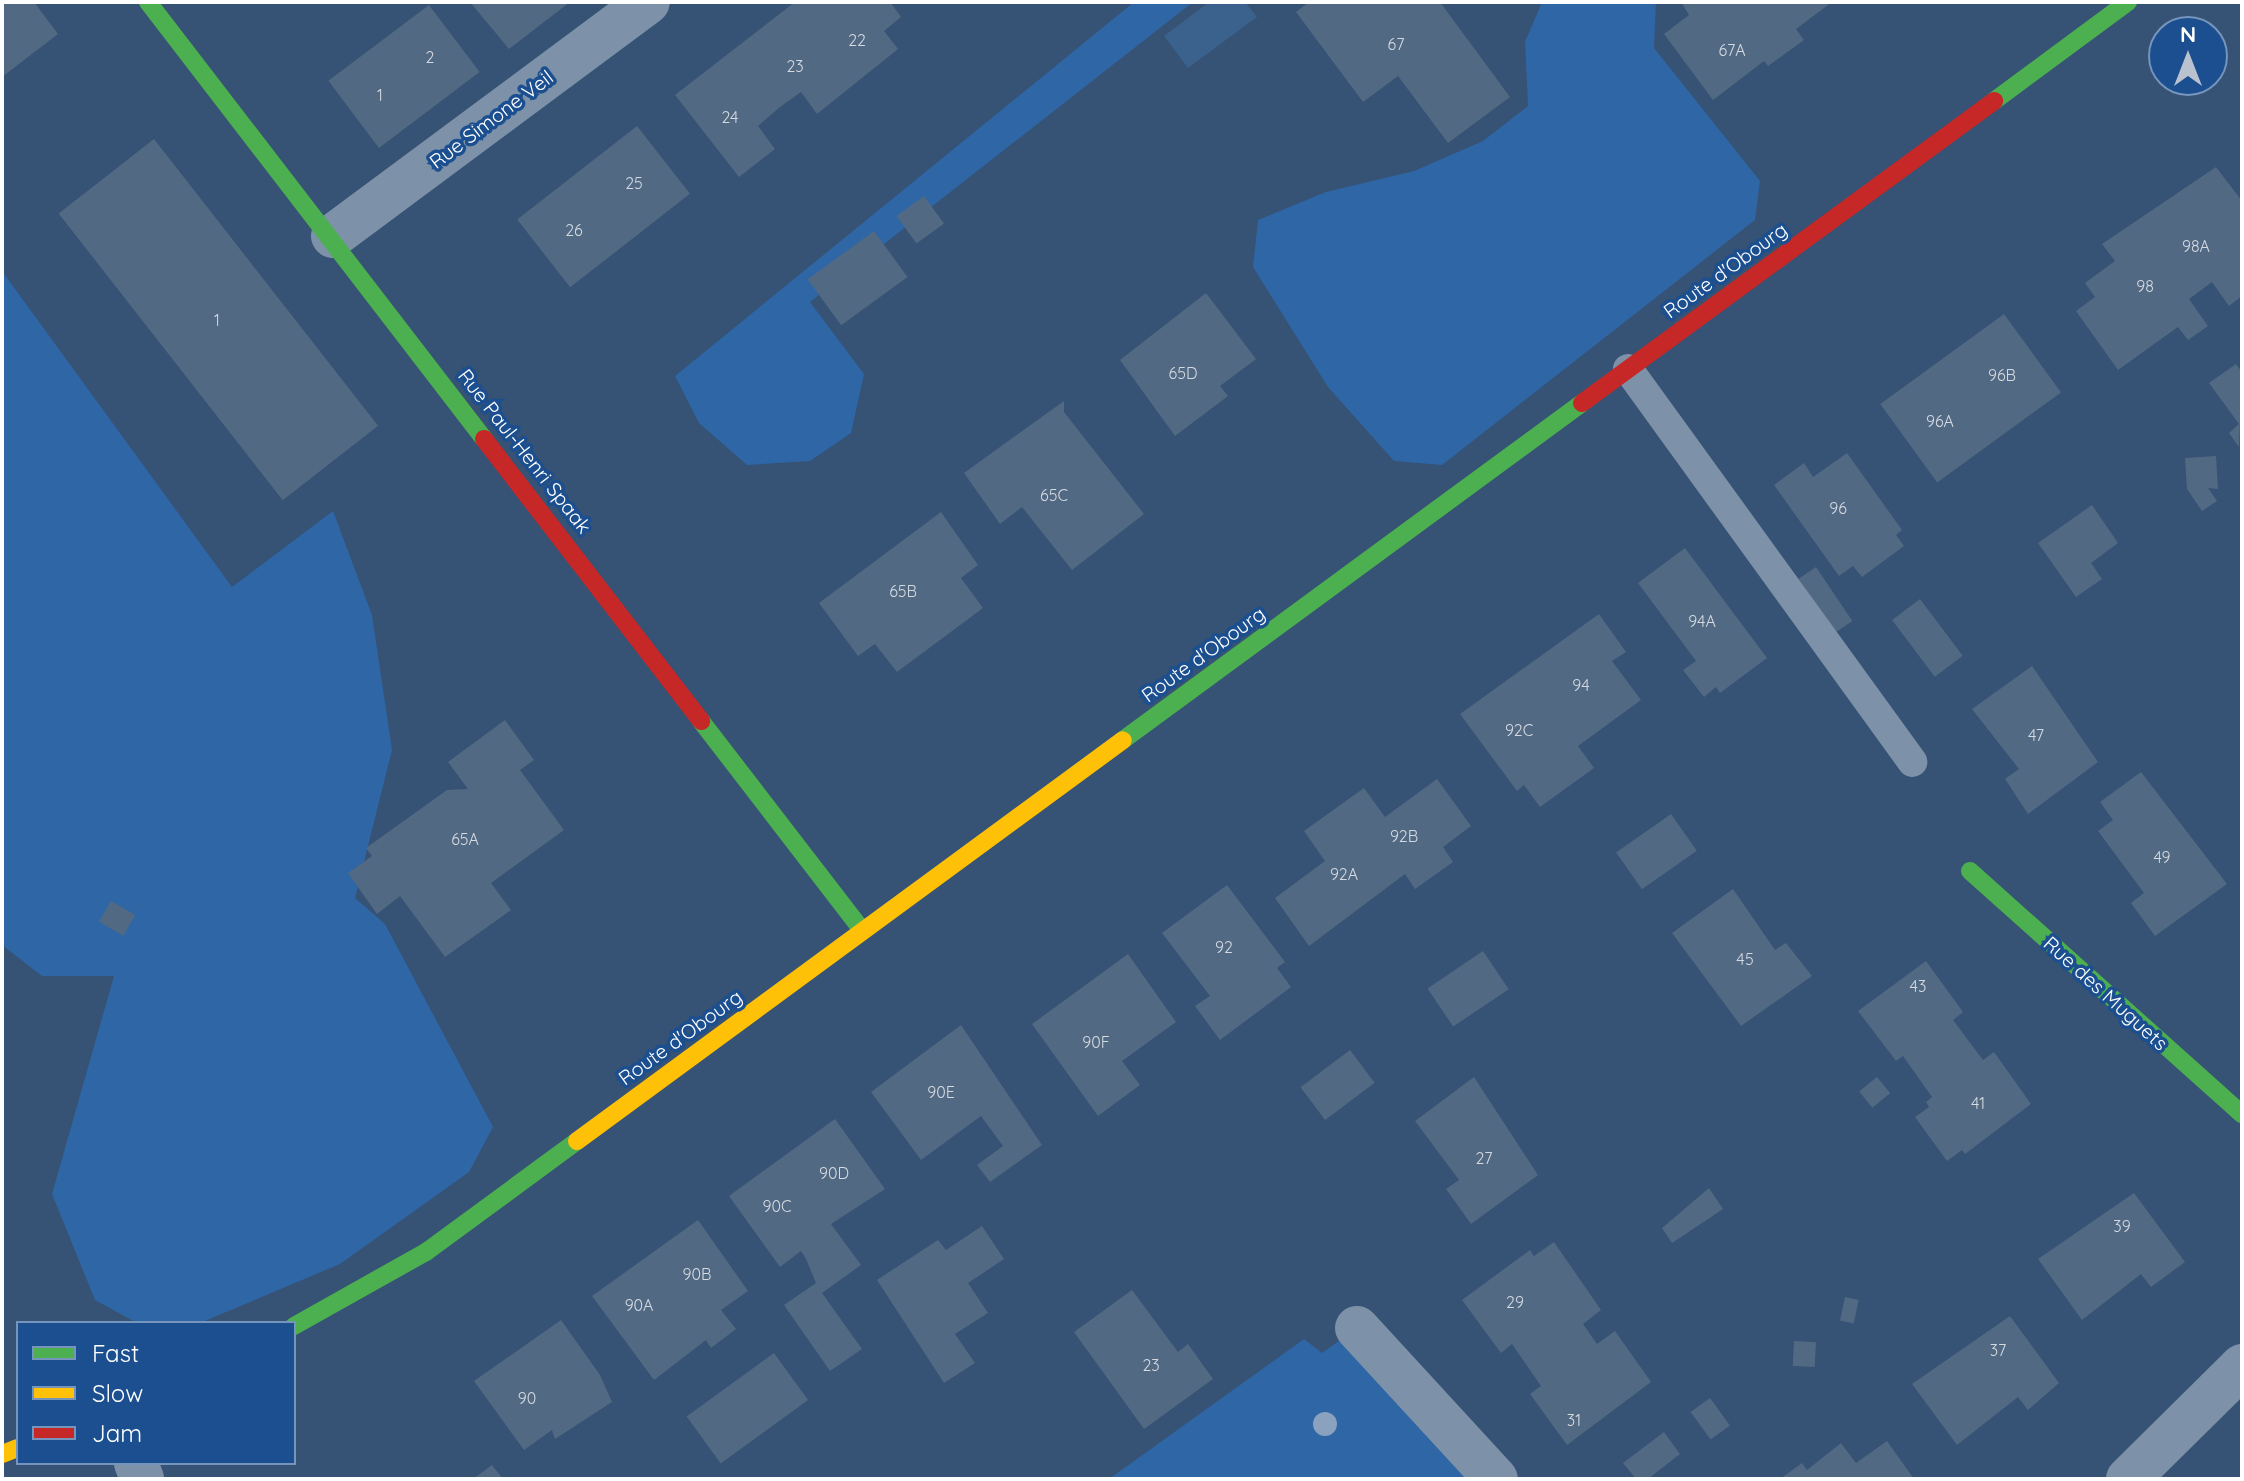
<!DOCTYPE html>
<style>
body{margin:0}
#map{position:relative;width:2244px;height:1481px;overflow:hidden;background:#365274;font-family:Quicksand,sans-serif}
div>[style]{position:absolute}
[style*='--x']{left:calc(var(--x)*1px);top:calc(var(--y)*1px);width:calc(var(--w)*1px);rotate:calc(var(--a)*1deg)}
.green>*{inset:0;background:#2f66a5}
.water>*{inset:0;background:#3b618d}
.building>*{inset:0;background:#526984;transform-origin:0 0}
.lane>*{height:30px;margin:-15px;padding:0 15px;transform-origin:15px;border-radius:15px;background:#7d92a8}
.street>*{height:44px;margin:-22px;padding:0 22px;transform-origin:22px;border-radius:22px;background:#7d92a8}
.fast>*{height:18px;margin:-9px;padding:0 9px;transform-origin:9px;border-radius:9px;background:#4caf50}
.slow>*{height:18px;margin:-9px;padding:0 9px;transform-origin:9px;border-radius:9px;background:#ffc107}
.jam>*{height:18px;margin:-9px;padding:0 9px;transform-origin:9px;border-radius:9px;background:#c62828}
.trees>*{width:24px;height:24px;margin:-12px;border-radius:50%;background:#8aa2be}
span{translate:-50% -50%;white-space:nowrap;text-align:center;line-height:1.15;-webkit-text-stroke:7px #1b4f8f;paint-order:stroke}
.number-label{font-size:16px;color:#d4dae0}
.number-label span{-webkit-text-stroke-width:0}
.street-label{font-size:20px;color:#fff}
.frame{position:absolute;inset:0;border:4px solid #fff;pointer-events:none}
.legend{position:absolute;left:16px;top:1321px;width:280px;height:144px;box-sizing:border-box;background:#1b4f8f;border:2px solid #7695bc;margin:0;padding:10px 14px;list-style:none;font-size:24px;color:#fff}
.legend li{display:flex;align-items:center;gap:16px;height:40px}
.legend b{width:40px;border:2px solid #7695bc}
.north{position:absolute;left:2148px;top:16px;width:80px;height:80px;box-sizing:border-box;background:#1b4f8f;border:2px solid #7695bc;border-radius:50%;rotate:0deg;font-size:22px;font-weight:700;line-height:32px;text-align:center;color:#fff}
.north::after{content:'';display:block;margin:auto;width:28px;height:36px;background:#b9c2ce;clip-path:polygon(50% 0,100% 100%,50% 72%,0 100%)}
</style>
<div id="map">
<div class="green">
<i style="clip-path:polygon(1134px 2px,1193px 2px,810px 302px,864px 374px,851px 433px,810px 461px,747px 465px,699px 423px,675px 376px)"></i>
<i style="clip-path:polygon(1542px 2px,1656px 2px,1654px 48px,1760px 181px,1755px 220px,1442px 465px,1394px 461px,1328px 387px,1253px 267px,1258px 220px,1326px 192px,1414px 171px,1483px 141px,1528px 106px,1525px 42px)"></i>
<i style="clip-path:polygon(2px 271px,232px 587px,333px 511px,372px 615px,392px 750px,355px 898px,385px 924px,493px 1127px,469px 1172px,340px 1264px,200px 1323px,137px 1323px,95px 1300px,52px 1194px,114px 976px,42px 976px,2px 945px)"></i>
<i style="clip-path:polygon(1357px 1328px,1496px 1479px,1109px 1479px,1304px 1339px,1322px 1353px)"></i>
</div>
<div class="water">
<i style="clip-path:polygon(1209px 2px,1245px 2px,1257px 17px,1188px 68px,1164px 36px)"></i>
</div>
<div class="building">
<i style="clip-path:polygon(2px 2px,34px 2px,58px 34px,2px 77px)"></i>
<i style="clip-path:polygon(470px 2px,570px 2px,509px 49px)"></i>
<i style="clip-path:polygon(795px 2px,890px 2px,901px 17px,884px 31px,898px 49px,817px 114px,801px 92px,780px 107px,758px 126px,775px 149px,739px 177px,675px 95px)"></i>
<i style="clip-path:polygon(1309px 2px,1440px 2px,1510px 97px,1448px 143px,1398px 76px,1363px 102px,1296px 12px)"></i>
<i style="clip-path:polygon(1681px 2px,1832px 2px,1796px 29px,1804px 40px,1768px 66px,1764px 61px,1713px 100px,1664px 34px,1689px 15px)"></i>
<i style="left:429px;top:5px;width:84px;height:126px;rotate:53deg"></i>
<i style="left:637px;top:126px;width:86px;height:152px;rotate:52deg"></i>
<i style="left:154px;top:139px;width:364px;height:121px;rotate:52deg"></i>
<i style="clip-path:polygon(2216px 167px,2242px 201px,2242px 296px,2229px 306px,2212px 282px,2189px 299px,2208px 326px,2188px 340px,2178px 327px,2118px 370px,2076px 311px,2095px 297px,2085px 283px,2115px 261px,2102px 244px)"></i>
<i style="left:924px;top:196px;width:34px;height:34px;rotate:54deg"></i>
<i style="left:874px;top:231px;width:57px;height:82px;rotate:54deg"></i>
<i style="clip-path:polygon(1206px 293px,1256px 359px,1220px 386px,1228px 396px,1175px 436px,1120px 360px)"></i>
<i style="left:2004px;top:314px;width:97px;height:153px;rotate:54deg"></i>
<i style="clip-path:polygon(2236px 364px,2242px 372px,2239px 447px,2229px 433px,2239px 424px,2209px 383px)"></i>
<i style="clip-path:polygon(1064px 401px,1064px 412px,1144px 514px,1072px 570px,1022px 507px,1000px 524px,964px 473px)"></i>
<i style="clip-path:polygon(1847px 453px,1902px 530px,1896px 535px,1904px 546px,1862px 577px,1853px 566px,1839px 576px,1774px 485px,1804px 463px,1813px 477px)"></i>
<i style="clip-path:polygon(2216px 456px,2218px 489px,2208px 488px,2217px 501px,2202px 511px,2187px 489px,2185px 458px)"></i>
<i style="clip-path:polygon(2092px 505px,2118px 543px,2091px 563px,2102px 579px,2076px 597px,2038px 543px)"></i>
<i style="clip-path:polygon(941px 512px,978px 565px,961px 578px,983px 608px,897px 672px,875px 644px,858px 656px,819px 603px)"></i>
<i style="clip-path:polygon(1685px 548px,1767px 658px,1720px 693px,1716px 687px,1704px 697px,1683px 670px,1696px 661px,1638px 583px)"></i>
<i style="left:1816px;top:567px;width:65px;height:21px;rotate:56deg"></i>
<i style="left:1920px;top:599px;width:71px;height:35px;rotate:53deg"></i>
<i style="clip-path:polygon(1599px 614px,1626px 652px,1612px 661px,1641px 700px,1578px 746px,1594px 768px,1540px 807px,1524px 785px,1517px 791px,1460px 714px)"></i>
<i style="clip-path:polygon(2032px 666px,2098px 762px,2028px 814px,2005px 779px,2019px 769px,1972px 709px)"></i>
<i style="clip-path:polygon(505px 720px,534px 760px,520px 770px,564px 830px,491px 883px,511px 910px,445px 957px,400px 896px,377px 914px,348px 873px,372px 856px,366px 848px,447px 790px,468px 789px,448px 762px)"></i>
<i style="clip-path:polygon(2141px 772px,2227px 884px,2155px 936px,2131px 903px,2144px 893px,2098px 831px,2113px 820px,2100px 802px)"></i>
<i style="clip-path:polygon(1437px 779px,1471px 826px,1443px 847px,1453px 862px,1415px 889px,1405px 874px,1309px 946px,1275px 898px,1325px 861px,1304px 831px,1364px 788px,1385px 817px)"></i>
<i style="left:1671px;top:814px;width:45px;height:67px;rotate:55deg"></i>
<i style="clip-path:polygon(1227px 885px,1285px 962px,1277px 968px,1291px 987px,1220px 1040px,1195px 1006px,1210px 996px,1162px 933px)"></i>
<i style="clip-path:polygon(1733px 889px,1775px 950px,1786px 943px,1812px 976px,1741px 1026px,1672px 933px)"></i>
<i style="left:111px;top:901px;width:28px;height:24px;rotate:30deg"></i>
<i style="left:1483px;top:951px;width:46px;height:67px;rotate:56deg"></i>
<i style="clip-path:polygon(1128px 954px,1176px 1022px,1122px 1061px,1140px 1085px,1098px 1116px,1032px 1024px)"></i>
<i style="clip-path:polygon(1926px 961px,1963px 1012px,1953px 1020px,1983px 1060px,1994px 1052px,2031px 1104px,1965px 1154px,1962px 1150px,1947px 1161px,1915px 1117px,1929px 1107px,1926px 1102px,1932px 1097px,1903px 1056px,1896px 1061px,1858px 1011px)"></i>
<i style="clip-path:polygon(961px 1025px,1042px 1145px,990px 1182px,977px 1165px,1003px 1146px,981px 1116px,921px 1160px,871px 1092px)"></i>
<i style="left:1350px;top:1050px;width:41px;height:62px;rotate:53deg"></i>
<i style="clip-path:polygon(1474px 1077px,1538px 1175px,1471px 1224px,1446px 1189px,1459px 1180px,1415px 1121px)"></i>
<i style="left:1877px;top:1077px;width:21px;height:23px;rotate:51deg"></i>
<i style="clip-path:polygon(835px 1119px,885px 1189px,831px 1224px,861px 1265px,822px 1293px,862px 1349px,830px 1371px,784px 1305px,816px 1283px,806px 1259px,801px 1251px,780px 1267px,729px 1196px)"></i>
<i style="clip-path:polygon(1709px 1188px,1723px 1209px,1672px 1243px,1662px 1228px)"></i>
<i style="clip-path:polygon(2134px 1193px,2185px 1262px,2151px 1287px,2141px 1274px,2082px 1320px,2038px 1259px)"></i>
<i style="clip-path:polygon(698px 1220px,748px 1291px,721px 1310px,736px 1329px,711px 1348px,706px 1340px,654px 1380px,592px 1296px)"></i>
<i style="clip-path:polygon(982px 1226px,1004px 1259px,968px 1283px,988px 1313px,955px 1334px,975px 1363px,944px 1383px,877px 1280px,938px 1240px,946px 1250px)"></i>
<i style="clip-path:polygon(1554px 1242px,1601px 1310px,1583px 1324px,1597px 1344px,1615px 1331px,1651px 1382px,1567px 1445px,1530px 1394px,1541px 1386px,1512px 1344px,1501px 1353px,1462px 1300px,1530px 1250px,1534px 1256px)"></i>
<i style="clip-path:polygon(1132px 1290px,1178px 1352px,1188px 1344px,1213px 1379px,1144px 1429px,1074px 1332px)"></i>
<i style="left:1845px;top:1297px;width:14px;height:24px;rotate:12deg"></i>
<i style="clip-path:polygon(2010px 1316px,2059px 1383px,2028px 1410px,2018px 1397px,1957px 1445px,1912px 1384px)"></i>
<i style="clip-path:polygon(561px 1320px,600px 1375px,612px 1402px,555px 1439px,552px 1430px,524px 1450px,474px 1381px)"></i>
<i style="left:1794px;top:1341px;width:22px;height:25px;rotate:3deg"></i>
<i style="left:774px;top:1353px;width:58px;height:108px;rotate:54deg"></i>
<i style="left:1710px;top:1398px;width:34px;height:24px;rotate:54deg"></i>
<i style="clip-path:polygon(1664px 1432px,1680px 1454px,1648px 1479px,1636px 1479px,1623px 1463px)"></i>
<i style="clip-path:polygon(1887px 1441px,1914px 1479px,1780px 1479px,1802px 1463px,1807px 1470px,1841px 1443px,1856px 1463px)"></i>
<i style="clip-path:polygon(492px 1465px,503px 1479px,473px 1479px)"></i>
</div>
<div class="lane">
<i style="--x:1628;--y:369;--w:485;--a:54.1"></i>
</div>
<div class="street">
<i style="--x:333;--y:236;--w:392;--a:-36.6"></i>
<i style="--x:1357;--y:1328;--w:205;--a:47.4"></i>
<i style="--x:136;--y:1463;--w:17;--a:69"></i>
<i style="--x:2128;--y:1479;--w:161;--a:-44.7"></i>
</div>
<div class="fast">
<i style="--x:148;--y:2;--w:551;--a:52.44"></i>
<i style="--x:1994;--y:101;--w:167;--a:-36.5"></i>
<i style="--x:701;--y:721;--w:264;--a:52.4"></i>
<i style="--x:1123;--y:740;--w:569;--a:-36.29"></i>
<i style="--x:1970;--y:871;--w:365;--a:41.8"></i>
<i style="--x:294;--y:1326;--w:151;--a:-29.3"></i>
<i style="--x:426;--y:1252;--w:187;--a:-36.3"></i>
</div>
<div class="slow">
<i style="--x:577;--y:1141;--w:677;--a:-36.29"></i>
<i style="--x:2;--y:1454;--w:17;--a:-21"></i>
</div>
<div class="jam">
<i style="--x:1582;--y:403;--w:511;--a:-36.24"></i>
<i style="--x:484;--y:439;--w:356;--a:52.4"></i>
</div>
<div class="trees">
<i style="left:1325px;top:1424px"></i>
</div>
<div class="number-label">
<span style="left:857px;top:40px">22</span>
<span style="left:1396px;top:44px">67</span>
<span style="left:1732px;top:50px">67A</span>
<span style="left:430px;top:57px">2</span>
<span style="left:795px;top:66px">23</span>
<span style="left:380px;top:95px">1</span>
<span style="left:730px;top:117px">24</span>
<span style="left:634px;top:183px">25</span>
<span style="left:574px;top:230px">26</span>
<span style="left:2196px;top:246px">98A</span>
<span style="left:2145px;top:286px">98</span>
<span style="left:217px;top:320px">1</span>
<span style="left:1183px;top:373px">65D</span>
<span style="left:2002px;top:375px">96B</span>
<span style="left:1940px;top:421px">96A</span>
<span style="left:1054px;top:495px">65C</span>
<span style="left:1838px;top:508px">96</span>
<span style="left:903px;top:591px">65B</span>
<span style="left:1702px;top:621px">94A</span>
<span style="left:1581px;top:685px">94</span>
<span style="left:1519px;top:730px">92C</span>
<span style="left:2036px;top:735px">47</span>
<span style="left:1404px;top:836px">92B</span>
<span style="left:465px;top:839px">65A</span>
<span style="left:2162px;top:857px">49</span>
<span style="left:1344px;top:874px">92A</span>
<span style="left:1224px;top:947px">92</span>
<span style="left:1745px;top:959px">45</span>
<span style="left:1918px;top:986px">43</span>
<span style="left:1096px;top:1042px">90F</span>
<span style="left:941px;top:1092px">90E</span>
<span style="left:1978px;top:1103px">41</span>
<span style="left:1484px;top:1158px">27</span>
<span style="left:834px;top:1173px">90D</span>
<span style="left:777px;top:1206px">90C</span>
<span style="left:2122px;top:1226px">39</span>
<span style="left:697px;top:1274px">90B</span>
<span style="left:1515px;top:1302px">29</span>
<span style="left:639px;top:1305px">90A</span>
<span style="left:1998px;top:1350px">37</span>
<span style="left:1151px;top:1365px">23</span>
<span style="left:527px;top:1398px">90</span>
<span style="left:1574px;top:1420px">31</span>
</div>
<div class="street-label">
<span style="left:491px;top:119px;rotate:-37deg">Rue Simone Veil</span>
<span style="left:1725px;top:270px;rotate:-36deg">Route d'Obourg</span>
<span style="left:525px;top:451px;rotate:52deg">Rue Paul-Henri Spaak</span>
<span style="left:1203px;top:654px;rotate:-36deg">Route d'Obourg</span>
<span style="left:2106px;top:993px;rotate:42deg">Rue des Muguets</span>
<span style="left:680px;top:1037px;rotate:-36deg">Route d'Obourg</span>
</div>
<div class="frame"></div>
<ul class="legend">
<li><b style="height:10px;background:#4caf50"></b>Fast</li>
<li><b style="height:10px;background:#ffc107"></b>Slow</li>
<li><b style="height:10px;background:#c62828"></b>Jam</li>
</ul>
<div class="north">N</div>
</div>
